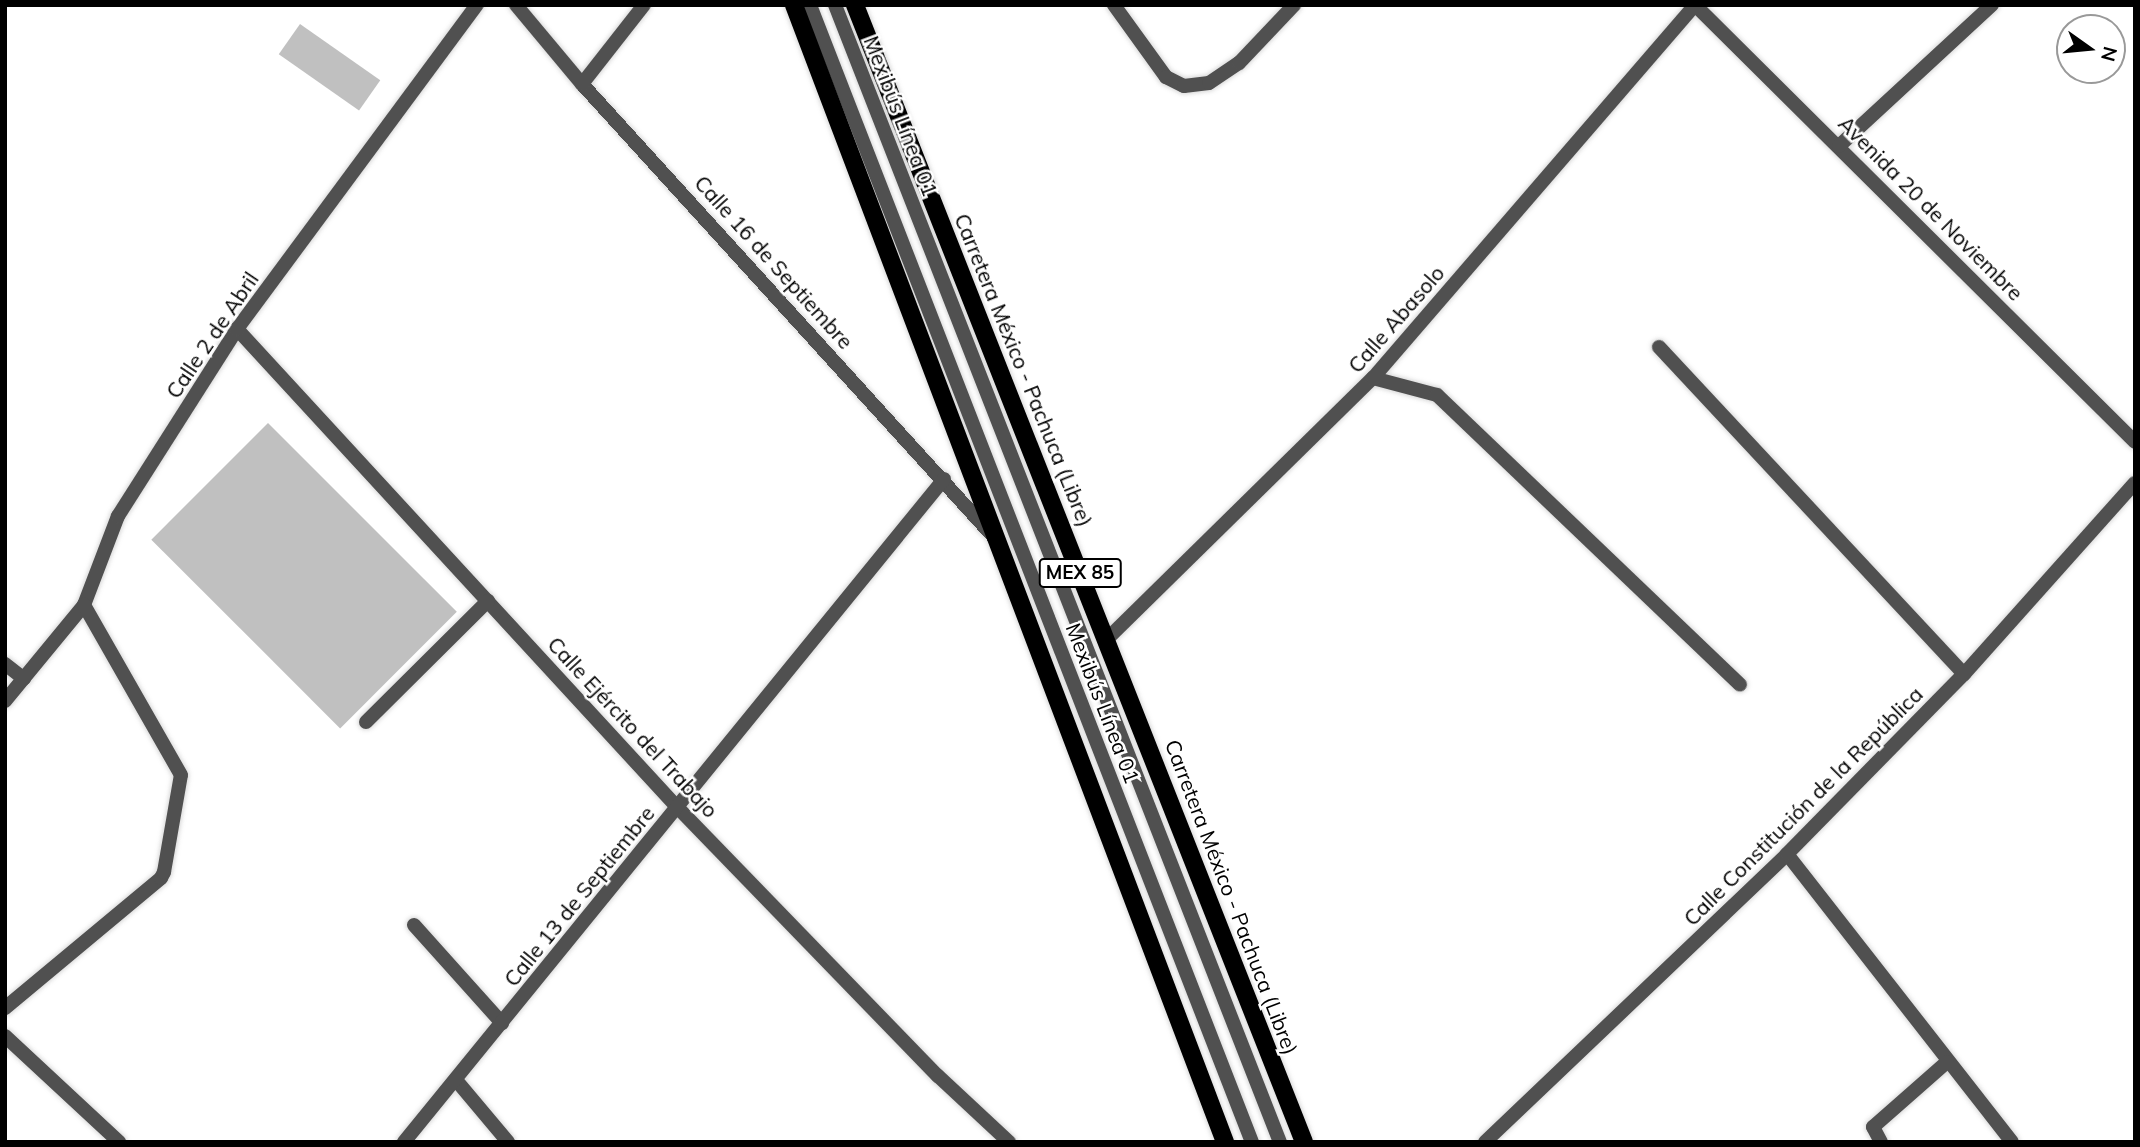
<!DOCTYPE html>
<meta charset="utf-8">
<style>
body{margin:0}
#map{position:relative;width:2140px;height:1147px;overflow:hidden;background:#fff;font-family:Mulish,sans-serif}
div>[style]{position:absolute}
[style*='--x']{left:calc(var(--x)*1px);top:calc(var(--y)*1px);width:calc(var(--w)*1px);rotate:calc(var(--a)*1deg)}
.building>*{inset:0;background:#c0c0c0;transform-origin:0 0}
.roads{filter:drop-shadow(0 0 2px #dbdbdb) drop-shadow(0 0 2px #dbdbdb)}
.service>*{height:14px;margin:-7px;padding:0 7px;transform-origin:7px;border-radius:7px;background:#505050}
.minor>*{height:14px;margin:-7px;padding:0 7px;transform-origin:7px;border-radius:7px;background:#505050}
.primary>*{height:18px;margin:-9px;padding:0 9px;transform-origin:9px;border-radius:9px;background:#000}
span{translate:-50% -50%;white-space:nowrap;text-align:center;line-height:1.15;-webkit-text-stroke:5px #fff;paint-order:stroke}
.shield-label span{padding:2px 5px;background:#fff;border:2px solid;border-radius:5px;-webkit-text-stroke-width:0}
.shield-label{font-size:19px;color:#000;font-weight:700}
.street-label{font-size:21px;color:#000}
.frame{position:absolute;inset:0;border:7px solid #000;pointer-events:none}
.north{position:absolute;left:2056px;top:14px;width:70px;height:70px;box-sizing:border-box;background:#fff;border:2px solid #999;border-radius:50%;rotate:105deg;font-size:19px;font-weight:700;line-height:28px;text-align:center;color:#000}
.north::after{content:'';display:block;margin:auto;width:24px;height:32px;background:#000;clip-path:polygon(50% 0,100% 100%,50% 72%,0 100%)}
</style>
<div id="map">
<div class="building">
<i style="left:300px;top:24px;width:98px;height:37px;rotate:35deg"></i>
<i style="left:268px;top:423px;width:267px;height:165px;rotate:45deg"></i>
</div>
<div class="roads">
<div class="service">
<i style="--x:810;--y:5;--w:1220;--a:68.76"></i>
<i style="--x:835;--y:5;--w:1221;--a:68.63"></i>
<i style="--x:1373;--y:378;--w:66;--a:14.9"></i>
<i style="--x:1437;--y:395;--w:419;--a:43.7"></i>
</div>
<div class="minor">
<i style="--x:516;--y:5;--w:103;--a:50.1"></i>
<i style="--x:582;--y:84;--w:610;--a:47.73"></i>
<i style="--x:1114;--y:5;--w:89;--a:54.2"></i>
<i style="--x:1166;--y:77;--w:20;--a:27"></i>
<i style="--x:1184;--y:86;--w:25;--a:-7"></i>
<i style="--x:1209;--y:83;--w:36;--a:-34"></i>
<i style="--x:1239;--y:63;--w:80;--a:-46.5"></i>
<i style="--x:1695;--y:5;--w:620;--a:44.8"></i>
<i style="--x:582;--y:84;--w:100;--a:-51.9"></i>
<i style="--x:1839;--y:146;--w:208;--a:-42.7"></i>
<i style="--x:237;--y:329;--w:651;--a:47.37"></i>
<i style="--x:678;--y:808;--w:373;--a:45.9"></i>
<i style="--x:938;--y:1076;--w:97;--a:42.9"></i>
<i style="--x:1659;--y:347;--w:447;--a:47"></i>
<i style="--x:1106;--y:640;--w:374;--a:-44.5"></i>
<i style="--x:1373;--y:378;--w:493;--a:-49.2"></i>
<i style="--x:5;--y:664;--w:24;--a:38"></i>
<i style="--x:5;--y:701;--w:124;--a:-50.5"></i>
<i style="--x:84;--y:605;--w:95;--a:-69.1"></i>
<i style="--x:118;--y:516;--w:222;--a:-57.5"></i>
<i style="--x:237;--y:329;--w:403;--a:-53.5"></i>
<i style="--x:366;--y:722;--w:172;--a:-44.8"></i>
<i style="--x:1787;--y:854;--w:365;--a:52"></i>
<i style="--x:414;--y:925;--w:132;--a:48.1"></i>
<i style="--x:5;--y:1008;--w:203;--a:-39.8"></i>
<i style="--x:161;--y:878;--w:7;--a:-63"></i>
<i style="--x:164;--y:872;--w:98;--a:-80.1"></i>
<i style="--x:181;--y:775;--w:196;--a:-119.7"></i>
<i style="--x:5;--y:1036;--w:156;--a:42.9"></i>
<i style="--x:456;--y:1080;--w:81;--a:50"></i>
<i style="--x:404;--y:1142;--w:855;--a:-50.84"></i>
<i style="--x:1485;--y:1142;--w:417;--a:-43.6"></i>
<i style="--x:1787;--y:854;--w:252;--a:-45.5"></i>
<i style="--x:1964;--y:674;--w:256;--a:-48.2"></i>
<i style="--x:1881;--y:1142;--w:17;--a:-118"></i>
<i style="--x:1873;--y:1127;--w:98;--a:-41.3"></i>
</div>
<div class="primary">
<i style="--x:794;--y:5;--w:1216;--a:69.24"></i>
<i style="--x:855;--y:5;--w:1222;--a:68.45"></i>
</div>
</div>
<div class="shield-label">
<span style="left:1080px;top:573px">MEX 85</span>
</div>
<div class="street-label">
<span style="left:901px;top:116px;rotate:69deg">Mexibús Línea 01</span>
<span style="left:1931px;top:208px;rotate:45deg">Avenida 20 de Noviembre</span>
<span style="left:774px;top:262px;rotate:48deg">Calle 16 de Septiembre</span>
<span style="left:1396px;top:319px;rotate:-49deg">Calle Abasolo</span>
<span style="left:212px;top:335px;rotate:-56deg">Calle 2 de Abril</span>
<span style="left:1024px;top:370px;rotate:68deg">Carretera México - Pachuca (Libre)</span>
<span style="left:1103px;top:703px;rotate:69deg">Mexibús Línea 01</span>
<span style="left:633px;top:727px;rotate:47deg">Calle Ejército del Trabajo</span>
<span style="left:1803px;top:806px;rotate:-45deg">Calle Constitución de la República</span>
<span style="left:579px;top:896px;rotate:-51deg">Calle 13 de Septiembre</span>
<span style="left:1232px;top:897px;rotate:69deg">Carretera México - Pachuca (Libre)</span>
</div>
<div class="frame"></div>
<div class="north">N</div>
</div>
